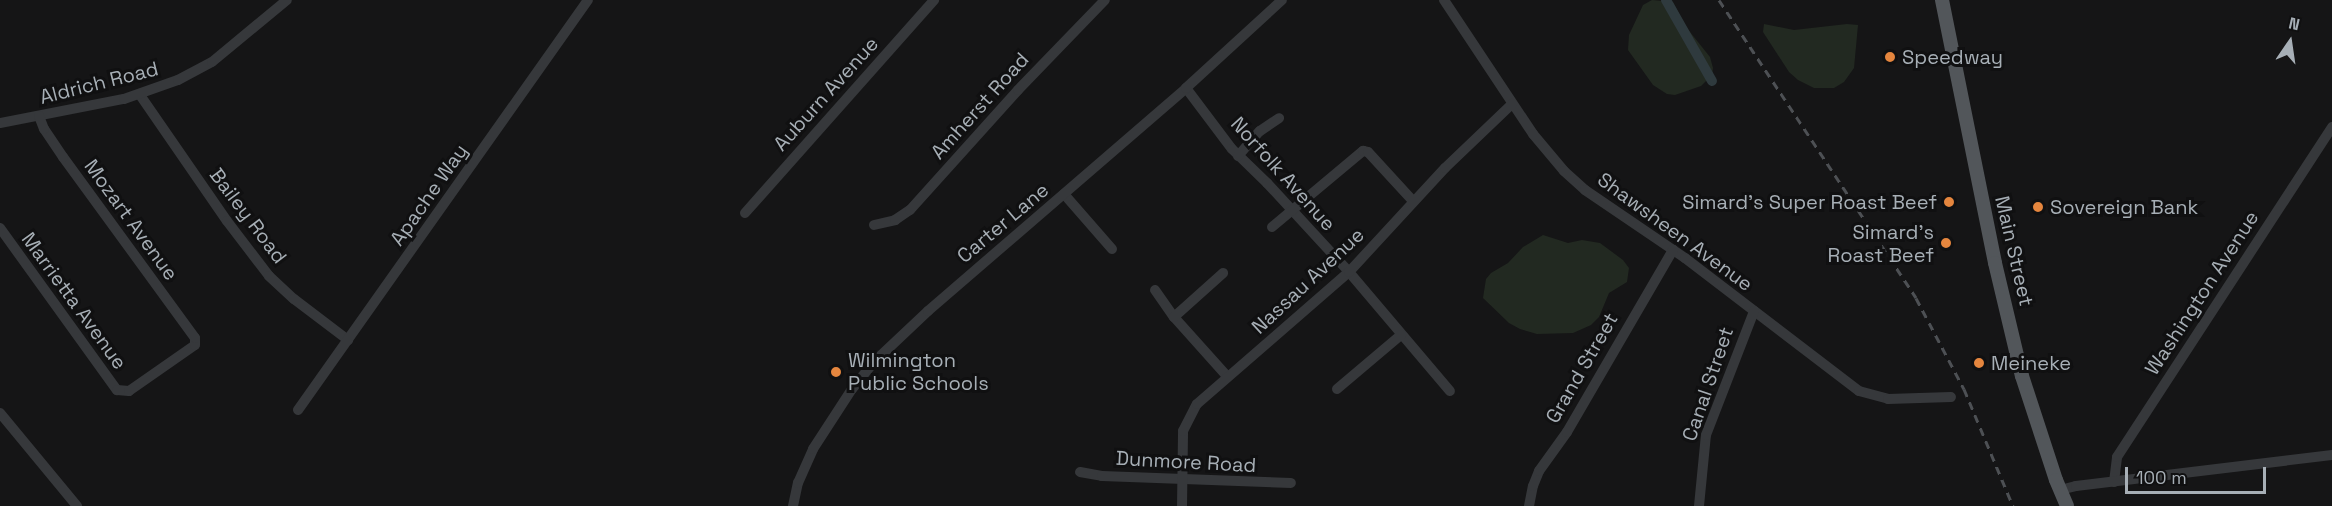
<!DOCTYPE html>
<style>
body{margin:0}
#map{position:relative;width:2332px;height:506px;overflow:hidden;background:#151516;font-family:"Space Grotesk",sans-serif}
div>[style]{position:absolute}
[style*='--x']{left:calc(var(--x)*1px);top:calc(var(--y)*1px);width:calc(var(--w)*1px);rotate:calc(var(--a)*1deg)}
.green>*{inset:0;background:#222921}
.canal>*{height:10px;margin:-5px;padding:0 5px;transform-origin:5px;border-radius:5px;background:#2f3a3e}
.minor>*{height:10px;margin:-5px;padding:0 5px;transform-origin:5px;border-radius:5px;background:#36383b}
.major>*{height:14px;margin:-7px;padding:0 7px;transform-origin:7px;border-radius:7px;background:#52565a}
.rail>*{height:3px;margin-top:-1.5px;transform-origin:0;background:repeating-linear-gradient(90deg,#4d5054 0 8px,transparent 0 14px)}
.dots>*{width:16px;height:16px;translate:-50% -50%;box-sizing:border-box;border:3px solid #101011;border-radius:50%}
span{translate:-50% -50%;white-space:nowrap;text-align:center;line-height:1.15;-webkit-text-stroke:6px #101011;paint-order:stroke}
.poi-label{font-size:20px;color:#a7afb6}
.left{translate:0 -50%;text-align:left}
.right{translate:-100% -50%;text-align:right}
.street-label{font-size:20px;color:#a7afb6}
.north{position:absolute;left:2260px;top:12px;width:60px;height:60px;-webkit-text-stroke:4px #101011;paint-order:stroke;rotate:13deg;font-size:16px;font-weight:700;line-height:24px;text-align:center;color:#a7afb6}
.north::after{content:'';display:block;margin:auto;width:21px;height:27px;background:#a7afb6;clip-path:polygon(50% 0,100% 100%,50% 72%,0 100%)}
.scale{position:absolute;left:2125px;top:467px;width:141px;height:27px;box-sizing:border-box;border:3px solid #a7afb6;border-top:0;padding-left:8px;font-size:18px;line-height:21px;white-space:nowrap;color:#a7afb6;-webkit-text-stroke:4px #101011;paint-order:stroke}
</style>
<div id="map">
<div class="green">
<i style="clip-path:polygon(1652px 0,1673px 2px,1686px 27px,1710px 57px,1713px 68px,1712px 75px,1701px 86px,1675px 95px,1667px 94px,1653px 85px,1628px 50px,1629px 35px,1643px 5px)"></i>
<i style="clip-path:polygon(1764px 24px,1794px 30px,1847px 24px,1858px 25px,1854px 68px,1844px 82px,1834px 88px,1814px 88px,1798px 80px,1789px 72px,1763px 32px)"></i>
<i style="clip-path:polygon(1543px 235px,1568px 243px,1582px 240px,1600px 243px,1623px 260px,1629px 268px,1627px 282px,1609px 293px,1599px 317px,1591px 325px,1573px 333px,1537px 334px,1520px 329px,1509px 323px,1483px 298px,1486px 279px,1491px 273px,1508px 263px,1523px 247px)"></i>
</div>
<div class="canal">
<i style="--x:1666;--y:0;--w:93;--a:60.4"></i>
</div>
<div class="minor">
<i style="--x:1444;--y:0;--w:161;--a:56.4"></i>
<i style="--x:1533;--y:134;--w:48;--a:50"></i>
<i style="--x:1564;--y:171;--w:28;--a:42"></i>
<i style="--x:1585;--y:190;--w:121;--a:34.2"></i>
<i style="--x:1685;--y:258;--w:219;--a:37.4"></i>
<i style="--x:1859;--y:391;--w:30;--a:15"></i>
<i style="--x:1888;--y:399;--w:63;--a:-1.8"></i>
<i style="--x:1186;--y:88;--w:76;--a:53"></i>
<i style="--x:1232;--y:149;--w:49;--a:44.2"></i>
<i style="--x:1267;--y:183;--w:121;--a:47.3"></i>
<i style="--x:1349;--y:272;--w:156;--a:49.7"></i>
<i style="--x:140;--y:95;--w:153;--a:55.4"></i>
<i style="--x:227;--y:221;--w:69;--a:52.6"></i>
<i style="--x:269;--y:276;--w:34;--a:43"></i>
<i style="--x:294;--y:299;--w:68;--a:37.2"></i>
<i style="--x:0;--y:123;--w:126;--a:-11"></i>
<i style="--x:124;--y:99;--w:57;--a:-19.4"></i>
<i style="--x:178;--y:80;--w:38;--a:-28"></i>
<i style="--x:212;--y:62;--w:97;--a:-39.6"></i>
<i style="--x:1238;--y:156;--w:33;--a:-49"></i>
<i style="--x:1260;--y:131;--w:23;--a:-34"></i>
<i style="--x:1064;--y:194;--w:73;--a:48.9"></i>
<i style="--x:745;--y:213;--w:285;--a:-48.4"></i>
<i style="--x:874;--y:225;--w:22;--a:-13"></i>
<i style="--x:895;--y:220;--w:18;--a:-34"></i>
<i style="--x:910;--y:210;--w:161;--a:-48"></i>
<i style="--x:1018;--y:90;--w:125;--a:-46"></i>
<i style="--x:1272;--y:227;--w:119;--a:-39.9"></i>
<i style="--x:1363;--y:151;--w:5;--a:11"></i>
<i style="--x:1368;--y:152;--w:67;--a:47.4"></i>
<i style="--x:0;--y:228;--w:200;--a:54.2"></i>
<i style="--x:117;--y:390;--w:12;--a:5"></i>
<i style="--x:129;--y:391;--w:80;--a:-34.9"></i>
<i style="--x:195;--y:345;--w:7;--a:-90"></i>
<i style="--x:195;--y:338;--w:224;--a:-126.1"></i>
<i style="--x:63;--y:157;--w:34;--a:-124"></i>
<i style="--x:44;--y:129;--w:14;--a:-111"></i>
<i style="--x:1155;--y:290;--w:33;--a:55"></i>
<i style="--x:1174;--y:317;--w:79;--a:48.1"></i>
<i style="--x:1174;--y:317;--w:66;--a:-41.9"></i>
<i style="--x:1337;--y:389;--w:84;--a:-40.2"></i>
<i style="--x:298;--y:410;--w:502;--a:-54.73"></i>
<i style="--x:0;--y:413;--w:121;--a:50.4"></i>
<i style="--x:1080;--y:472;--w:22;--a:10"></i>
<i style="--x:1102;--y:476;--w:189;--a:2.1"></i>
<i style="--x:2114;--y:482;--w:25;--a:-83"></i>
<i style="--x:2117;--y:457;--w:394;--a:-56.9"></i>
<i style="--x:2060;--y:490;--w:16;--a:-14"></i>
<i style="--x:2076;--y:486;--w:258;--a:-6.9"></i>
<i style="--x:793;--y:506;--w:24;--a:-78"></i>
<i style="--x:798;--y:483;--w:37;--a:-66"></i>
<i style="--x:813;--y:449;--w:72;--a:-57"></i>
<i style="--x:852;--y:389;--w:36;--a:-51"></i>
<i style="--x:875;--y:361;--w:73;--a:-43.3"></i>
<i style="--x:928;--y:311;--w:341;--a:-40.8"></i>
<i style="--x:1186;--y:88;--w:130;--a:-42.5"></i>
<i style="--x:1182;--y:506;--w:75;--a:-89.2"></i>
<i style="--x:1183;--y:431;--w:30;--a:-63"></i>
<i style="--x:1197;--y:404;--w:201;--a:-41"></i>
<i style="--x:1349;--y:272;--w:142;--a:-47.3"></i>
<i style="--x:1445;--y:168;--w:93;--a:-43.7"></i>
<i style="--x:1529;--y:506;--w:20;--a:-79"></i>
<i style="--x:1533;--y:486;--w:16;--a:-68"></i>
<i style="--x:1539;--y:471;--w:48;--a:-54.3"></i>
<i style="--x:1567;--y:432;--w:211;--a:-59.8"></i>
<i style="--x:1699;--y:506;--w:71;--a:-84.4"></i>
<i style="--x:1706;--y:435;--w:133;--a:-68.8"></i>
</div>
<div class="major">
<i style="--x:1942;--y:0;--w:268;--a:78.6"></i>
<i style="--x:1995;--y:263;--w:116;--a:76.6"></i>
<i style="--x:2022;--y:376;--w:109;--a:71.9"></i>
<i style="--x:2056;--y:480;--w:28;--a:67"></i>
</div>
<div class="rail">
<i style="--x:1719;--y:0;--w:357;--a:56.5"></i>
<i style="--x:1916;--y:298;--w:103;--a:62.2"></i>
<i style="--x:1964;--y:389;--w:127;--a:67.3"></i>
</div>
<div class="dots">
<i style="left:1890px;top:57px;background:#e5863e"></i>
<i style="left:1949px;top:202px;background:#e5863e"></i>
<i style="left:2038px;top:207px;background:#e5863e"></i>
<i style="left:1946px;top:243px;background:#e5863e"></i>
<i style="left:1979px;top:363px;background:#e5863e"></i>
<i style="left:836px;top:372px;background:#e5863e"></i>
</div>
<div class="poi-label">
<span class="left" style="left:1902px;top:57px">Speedway</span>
<span class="right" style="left:1937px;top:202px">Simard's Super Roast Beef</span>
<span class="left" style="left:2050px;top:207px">Sovereign Bank</span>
<span class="right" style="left:1934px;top:244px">Simard's<br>Roast Beef</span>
<span class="left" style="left:848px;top:372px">Wilmington<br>Public Schools</span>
<span class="left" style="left:1991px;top:363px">Meineke</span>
</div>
<div class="street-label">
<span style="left:99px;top:83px;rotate:-14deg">Aldrich Road</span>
<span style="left:826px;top:94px;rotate:-48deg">Auburn Avenue</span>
<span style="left:980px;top:106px;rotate:-48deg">Amherst Road</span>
<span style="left:1283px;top:174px;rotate:48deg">Norfolk Avenue</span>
<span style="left:429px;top:195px;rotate:-55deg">Apache Way</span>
<span style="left:248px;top:216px;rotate:53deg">Bailey Road</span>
<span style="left:131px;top:220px;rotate:54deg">Mozart Avenue</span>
<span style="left:1003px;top:223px;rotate:-40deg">Carter Lane</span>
<span style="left:1675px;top:232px;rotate:36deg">Shawsheen Avenue</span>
<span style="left:2014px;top:251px;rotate:77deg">Main Street</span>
<span style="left:1308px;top:281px;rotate:-43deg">Nassau Avenue</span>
<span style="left:2202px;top:293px;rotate:-57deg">Washington Avenue</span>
<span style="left:74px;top:301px;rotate:54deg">Marrietta Avenue</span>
<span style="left:1582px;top:368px;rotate:-60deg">Grand Street</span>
<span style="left:1708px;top:384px;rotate:-71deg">Canal Street</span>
<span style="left:1186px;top:462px;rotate:3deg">Dunmore Road</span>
</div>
<div class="north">N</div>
<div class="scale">100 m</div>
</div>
